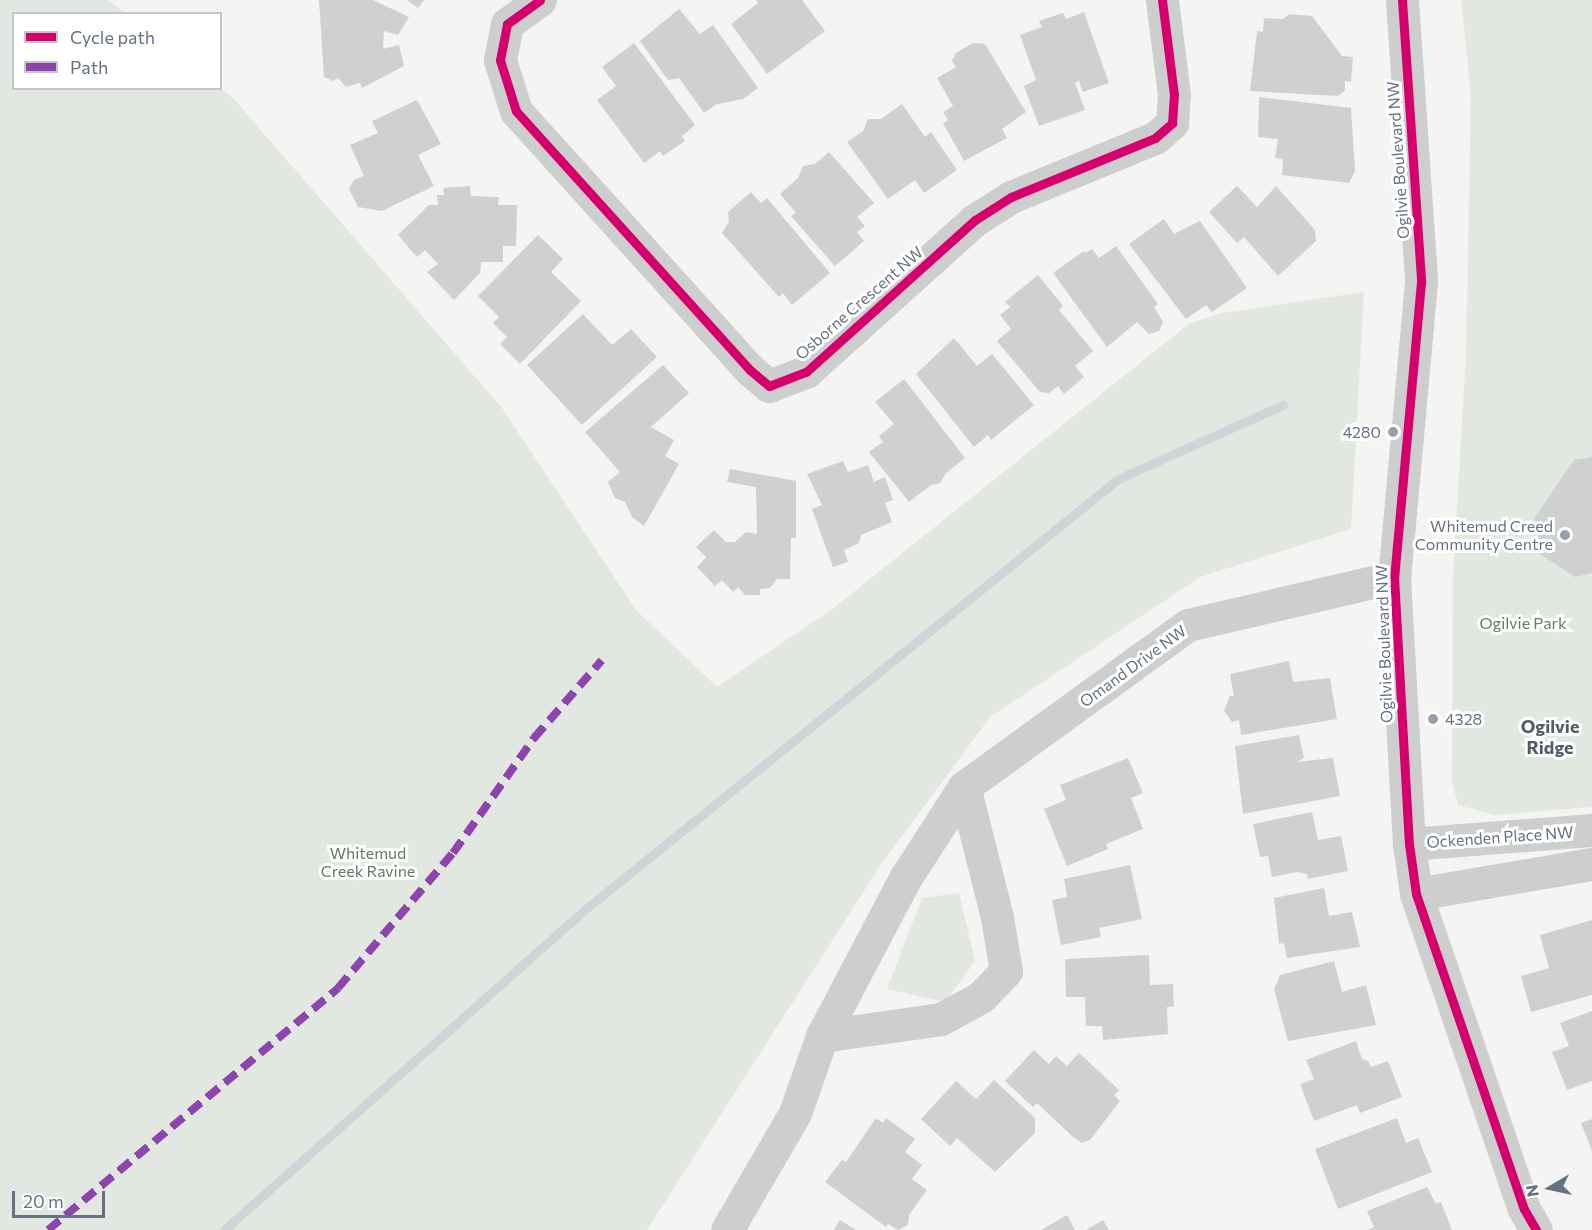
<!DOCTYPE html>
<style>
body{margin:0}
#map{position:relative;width:1592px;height:1230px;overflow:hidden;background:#f4f4f3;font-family:Commissioner,sans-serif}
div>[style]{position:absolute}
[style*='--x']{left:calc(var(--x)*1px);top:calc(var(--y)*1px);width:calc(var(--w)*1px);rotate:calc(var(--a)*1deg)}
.green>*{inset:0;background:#e3e7e1}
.stream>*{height:9px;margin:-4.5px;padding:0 4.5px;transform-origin:4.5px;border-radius:4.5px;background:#ced4d8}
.building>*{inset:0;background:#cfd0d0}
.minor>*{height:33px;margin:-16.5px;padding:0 16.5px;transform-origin:16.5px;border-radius:16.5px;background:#cdcece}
.quiet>*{height:8px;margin-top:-4px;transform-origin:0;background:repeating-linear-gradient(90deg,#8e44ad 0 15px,transparent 0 23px)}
.cycleway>*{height:9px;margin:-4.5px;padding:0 4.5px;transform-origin:4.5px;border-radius:4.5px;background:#d6006c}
.dots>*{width:16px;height:16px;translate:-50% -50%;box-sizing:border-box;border:3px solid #fff;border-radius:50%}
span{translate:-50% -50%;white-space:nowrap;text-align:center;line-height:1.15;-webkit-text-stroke:6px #fff;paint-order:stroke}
.street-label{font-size:16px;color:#667181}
.poi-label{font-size:16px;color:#667181}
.right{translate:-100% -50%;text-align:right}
.left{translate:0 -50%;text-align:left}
.park-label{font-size:16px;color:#657964}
.neighbourhood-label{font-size:18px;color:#535b67;font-weight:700}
.legend{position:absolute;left:12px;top:12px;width:210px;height:78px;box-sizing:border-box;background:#fff;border:2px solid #c2c6cd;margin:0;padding:8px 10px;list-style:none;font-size:18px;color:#667181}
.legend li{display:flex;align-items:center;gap:12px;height:30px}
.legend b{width:30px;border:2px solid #c2c6cd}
.north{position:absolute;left:1520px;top:1158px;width:60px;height:60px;-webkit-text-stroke:4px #fff;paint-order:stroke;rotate:261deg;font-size:16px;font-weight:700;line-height:24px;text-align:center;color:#667181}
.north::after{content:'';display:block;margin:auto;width:21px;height:27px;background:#667181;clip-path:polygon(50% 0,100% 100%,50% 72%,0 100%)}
.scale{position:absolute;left:12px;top:1191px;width:93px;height:27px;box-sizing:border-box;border:3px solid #667181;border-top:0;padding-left:8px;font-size:18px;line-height:21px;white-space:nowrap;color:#667181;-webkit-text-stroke:4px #fff;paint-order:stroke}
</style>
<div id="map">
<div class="green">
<i style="clip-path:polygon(0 0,108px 0,125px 13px,14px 14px,14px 88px,220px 88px,233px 98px,502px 408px,636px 610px,717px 687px,831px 610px,1190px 323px,1223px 313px,1364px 292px,1351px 529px,1200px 577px,990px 717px,880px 866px,647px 1230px,0 1230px)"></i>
<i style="clip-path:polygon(1461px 0,1592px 0,1592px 807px,1495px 815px,1458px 805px,1452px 782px,1453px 576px,1466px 354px,1471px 95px)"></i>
<i style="clip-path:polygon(959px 893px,975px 961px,945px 1002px,887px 989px,922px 898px)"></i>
</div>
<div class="stream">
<i style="--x:224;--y:1230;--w:487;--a:-41.6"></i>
<i style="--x:588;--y:907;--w:681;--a:-38.92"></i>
<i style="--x:1118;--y:479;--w:181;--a:-24.2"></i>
</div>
<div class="building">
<i style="clip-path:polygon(319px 0,373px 0,409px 17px,398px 35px,384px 31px,383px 49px,399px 45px,404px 66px,362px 88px,360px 83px,346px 87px,338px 78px,333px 81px,324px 77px)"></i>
<i style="clip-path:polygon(407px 0,424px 0,418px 8px)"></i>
<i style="clip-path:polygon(756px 0,802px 0,825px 31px,767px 74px,731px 24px,758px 3px)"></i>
<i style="clip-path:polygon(679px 9px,700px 34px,713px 25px,758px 88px,743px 99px,717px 104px,704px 113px,679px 78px,668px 80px,640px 41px)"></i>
<i style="clip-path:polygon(1084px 12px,1109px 83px,1083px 92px,1079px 81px,1075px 83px,1085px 110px,1039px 126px,1024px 86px,1036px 80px,1020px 35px,1042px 27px,1039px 21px,1063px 13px,1066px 19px)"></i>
<i style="clip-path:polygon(1289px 14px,1312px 16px,1342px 56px,1353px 57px,1351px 82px,1345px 81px,1345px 90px,1338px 96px,1250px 91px,1257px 31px,1263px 32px,1264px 18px,1283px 19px)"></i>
<i style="clip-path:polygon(634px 43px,695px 125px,682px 136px,685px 141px,663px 156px,660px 151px,644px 163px,597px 100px,616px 86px,602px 67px)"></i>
<i style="clip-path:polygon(973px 43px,985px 44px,1026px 112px,1002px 129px,1007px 138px,964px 161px,943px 123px,948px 120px,943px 112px,953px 106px,937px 78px,956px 67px,952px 61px,956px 53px)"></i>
<i style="clip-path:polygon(1259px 97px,1351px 108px,1355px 171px,1349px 183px,1282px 175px,1283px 159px,1275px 158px,1278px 139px,1258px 137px)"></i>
<i style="clip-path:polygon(417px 100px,441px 144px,418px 155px,434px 186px,382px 211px,358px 207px,349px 189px,354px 180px,364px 176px,350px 145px,378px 133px,372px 121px)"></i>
<i style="clip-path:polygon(902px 104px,925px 137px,931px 132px,957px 170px,924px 193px,915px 180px,888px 199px,847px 142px,863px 131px,868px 119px,881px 119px)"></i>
<i style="clip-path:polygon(829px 152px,874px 203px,857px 217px,865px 226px,857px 232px,864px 241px,835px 266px,791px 216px,796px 213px,780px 194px,798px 178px,803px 166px,815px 164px)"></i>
<i style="clip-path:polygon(470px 186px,471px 196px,499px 197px,498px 205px,517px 205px,516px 246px,503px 246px,503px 262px,481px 262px,480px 273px,454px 300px,427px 272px,438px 264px,425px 250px,417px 257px,398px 235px,429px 205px,438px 205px,437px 195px,444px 195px,443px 188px)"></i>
<i style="clip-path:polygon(1237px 186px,1257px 207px,1276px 186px,1315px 230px,1316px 241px,1278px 276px,1244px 237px,1237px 243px,1209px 212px)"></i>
<i style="clip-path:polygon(751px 192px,761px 203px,767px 198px,830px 273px,792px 305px,783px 293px,779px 297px,722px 233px,729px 222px,728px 212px)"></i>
<i style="clip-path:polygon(1164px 219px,1174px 234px,1200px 221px,1247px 288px,1212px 312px,1206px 305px,1186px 319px,1129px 244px)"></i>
<i style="clip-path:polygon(538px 235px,563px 259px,551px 272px,581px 301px,520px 364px,500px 344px,507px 337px,493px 323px,499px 317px,478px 296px)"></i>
<i style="clip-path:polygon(1116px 246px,1158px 304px,1154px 307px,1163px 322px,1159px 331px,1149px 334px,1137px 322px,1107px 347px,1053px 273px,1084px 251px,1086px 253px,1092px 249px,1099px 258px)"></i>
<i style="clip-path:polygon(1038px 275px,1063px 306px,1059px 310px,1093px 351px,1075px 366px,1084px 377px,1064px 394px,1058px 386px,1049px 393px,1040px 392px,997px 341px,1011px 329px,1000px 315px,1010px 307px,1005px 302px)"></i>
<i style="clip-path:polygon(583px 314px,612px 345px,631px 329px,657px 357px,582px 425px,527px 365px)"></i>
<i style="clip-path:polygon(954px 338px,977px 366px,992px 354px,1034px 405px,991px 440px,988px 435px,974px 447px,916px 374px)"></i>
<i style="clip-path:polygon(663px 365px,689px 393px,651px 427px,674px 440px,665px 456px,679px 464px,644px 526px,632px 517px,625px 502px,615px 498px,608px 482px,620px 472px,585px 432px)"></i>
<i style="clip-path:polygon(904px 379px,965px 458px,946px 473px,940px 483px,931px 485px,909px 502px,869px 452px,883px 442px,879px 436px,894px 424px,875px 402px)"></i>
<i style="clip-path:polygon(1592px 457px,1592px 573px,1575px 577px,1540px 554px,1535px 517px,1574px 460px)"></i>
<i style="clip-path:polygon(843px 461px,848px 472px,868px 465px,874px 482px,885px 477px,893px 500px,885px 503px,892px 522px,861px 535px,859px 543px,844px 550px,848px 562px,833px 567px,812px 509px,822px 505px,807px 474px)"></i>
<i style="clip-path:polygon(730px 469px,796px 481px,796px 538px,791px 538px,790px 579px,777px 579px,770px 588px,760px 589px,760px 595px,745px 595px,738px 587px,733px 592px,722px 580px,715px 586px,697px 567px,706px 557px,696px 547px,714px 530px,726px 542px,735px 542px,746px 532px,757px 534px,756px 487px,727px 482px)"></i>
<i style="clip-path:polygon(1289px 661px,1293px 682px,1330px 678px,1337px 719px,1241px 735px,1239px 720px,1232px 722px,1224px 711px,1230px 696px,1234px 696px,1230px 674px)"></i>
<i style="clip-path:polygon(1299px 735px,1304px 758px,1296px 762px,1333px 758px,1340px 796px,1243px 814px,1235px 746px)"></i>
<i style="clip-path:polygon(1128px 758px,1143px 793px,1131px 798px,1143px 829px,1106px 844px,1108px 849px,1067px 866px,1044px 809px,1066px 800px,1060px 785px)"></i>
<i style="clip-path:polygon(1312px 812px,1318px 840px,1341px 836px,1348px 871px,1308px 879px,1307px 874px,1297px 872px,1272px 877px,1268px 856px,1260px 857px,1253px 824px)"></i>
<i style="clip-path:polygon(1130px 865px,1142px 919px,1099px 928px,1101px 937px,1061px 945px,1052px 900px,1067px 897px,1064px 879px)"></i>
<i style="clip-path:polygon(1324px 888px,1329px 916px,1352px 912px,1360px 947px,1287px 958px,1284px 943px,1279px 944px,1274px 898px)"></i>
<i style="clip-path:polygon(1592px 920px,1592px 995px,1531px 1012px,1521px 976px,1549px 968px,1540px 935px)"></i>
<i style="clip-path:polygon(1149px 955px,1150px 985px,1173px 984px,1174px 1006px,1167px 1007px,1168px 1034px,1103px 1040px,1102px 1026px,1086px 1026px,1085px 997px,1066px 997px,1065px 959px)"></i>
<i style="clip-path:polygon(1334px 961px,1342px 992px,1366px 985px,1376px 1025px,1288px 1041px,1274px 989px,1280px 975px)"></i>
<i style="clip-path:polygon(1592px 1011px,1592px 1081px,1567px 1090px,1552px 1052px,1569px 1046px,1560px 1023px)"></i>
<i style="clip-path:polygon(1356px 1041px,1362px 1059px,1368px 1061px,1371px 1067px,1388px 1061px,1402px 1097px,1360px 1113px,1357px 1105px,1314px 1121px,1300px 1084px,1314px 1079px,1306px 1060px)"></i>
<i style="clip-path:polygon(1034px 1050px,1049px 1064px,1056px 1056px,1067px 1066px,1079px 1053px,1119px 1090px,1114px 1095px,1120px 1101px,1090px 1140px,1082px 1143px,1073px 1137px,1037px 1103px,1033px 1107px,1005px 1081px)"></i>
<i style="clip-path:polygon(994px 1080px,1035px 1118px,1035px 1133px,995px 1172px,957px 1138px,950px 1146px,921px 1119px,956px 1081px,976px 1099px)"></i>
<i style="clip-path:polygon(876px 1118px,883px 1123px,886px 1118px,915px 1139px,905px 1152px,922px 1165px,912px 1179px,927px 1190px,909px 1215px,908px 1225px,898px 1230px,888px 1224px,886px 1227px,825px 1182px,842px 1160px,846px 1162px)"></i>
<i style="clip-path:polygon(1397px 1118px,1406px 1143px,1418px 1138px,1432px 1172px,1338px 1209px,1315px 1149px)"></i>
<i style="clip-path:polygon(1592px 1119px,1592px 1151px,1581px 1123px)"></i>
<i style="clip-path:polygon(1427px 1187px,1436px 1204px,1441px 1202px,1452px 1230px,1367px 1230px,1374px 1227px,1367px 1211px)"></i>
<i style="clip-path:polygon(1067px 1215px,1075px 1230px,1041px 1230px)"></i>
<i style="clip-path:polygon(840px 1220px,856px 1230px,834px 1230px)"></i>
<i style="clip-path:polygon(1103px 1220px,1109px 1230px,1086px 1230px)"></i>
</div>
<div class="minor">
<i style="--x:540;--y:0;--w:41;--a:144"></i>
<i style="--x:507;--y:24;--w:37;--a:101"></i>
<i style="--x:500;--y:60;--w:53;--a:72.6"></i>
<i style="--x:516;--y:111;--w:349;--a:47.9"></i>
<i style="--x:750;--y:370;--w:25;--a:40"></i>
<i style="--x:769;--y:386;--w:40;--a:-21"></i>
<i style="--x:806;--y:372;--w:227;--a:-42"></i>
<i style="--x:975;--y:220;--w:43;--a:-32.6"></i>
<i style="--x:1011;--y:197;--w:156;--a:-22.3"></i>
<i style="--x:1155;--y:138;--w:23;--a:-41"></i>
<i style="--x:1172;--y:123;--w:28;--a:-86"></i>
<i style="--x:1174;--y:95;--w:96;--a:-97.2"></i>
<i style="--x:1402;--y:0;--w:283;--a:86.1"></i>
<i style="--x:1421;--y:282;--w:296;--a:95.2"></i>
<i style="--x:1394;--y:577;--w:267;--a:86.8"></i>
<i style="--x:1409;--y:844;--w:50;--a:82"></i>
<i style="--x:1416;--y:894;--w:333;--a:71.1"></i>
<i style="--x:1524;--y:1209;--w:24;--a:60"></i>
<i style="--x:1409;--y:844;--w:184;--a:-4.4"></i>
<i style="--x:1416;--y:894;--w:179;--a:-9.7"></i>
<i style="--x:822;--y:1036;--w:120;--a:-8.1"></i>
<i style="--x:941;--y:1019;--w:46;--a:-28.8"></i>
<i style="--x:981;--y:997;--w:36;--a:-46"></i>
<i style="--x:1006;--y:971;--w:55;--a:-99.5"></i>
<i style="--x:997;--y:917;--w:134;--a:-104.2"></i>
<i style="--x:727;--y:1230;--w:135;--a:-59.8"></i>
<i style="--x:795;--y:1113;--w:82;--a:-70.7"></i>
<i style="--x:822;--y:1036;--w:180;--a:-62.2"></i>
<i style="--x:906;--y:877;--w:107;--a:-57.2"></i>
<i style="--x:964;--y:787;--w:276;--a:-35.9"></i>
<i style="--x:1188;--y:625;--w:212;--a:-13.1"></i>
</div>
<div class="quiet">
<i style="--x:48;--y:1230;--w:378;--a:-39.8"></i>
<i style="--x:338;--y:988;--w:177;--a:-49.6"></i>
<i style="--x:453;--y:853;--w:141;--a:-54.8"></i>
<i style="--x:534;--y:738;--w:103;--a:-48.9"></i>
</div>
<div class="cycleway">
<i style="--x:540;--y:0;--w:41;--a:144"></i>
<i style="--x:507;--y:24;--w:37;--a:101"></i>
<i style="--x:500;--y:60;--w:53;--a:72.6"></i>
<i style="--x:516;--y:111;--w:349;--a:47.9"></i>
<i style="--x:750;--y:370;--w:25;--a:40"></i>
<i style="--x:769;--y:386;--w:40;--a:-21"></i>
<i style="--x:806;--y:372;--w:227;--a:-42"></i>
<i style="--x:975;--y:220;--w:43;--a:-32.6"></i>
<i style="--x:1011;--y:197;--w:156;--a:-22.3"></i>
<i style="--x:1155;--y:138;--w:23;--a:-41"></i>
<i style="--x:1172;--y:123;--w:28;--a:-86"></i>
<i style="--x:1174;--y:95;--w:96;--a:-97.2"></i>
<i style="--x:1402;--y:0;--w:283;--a:86.1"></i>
<i style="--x:1421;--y:282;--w:296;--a:95.2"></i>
<i style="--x:1394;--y:577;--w:267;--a:86.8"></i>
<i style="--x:1409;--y:844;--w:50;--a:82"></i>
<i style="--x:1416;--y:894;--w:333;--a:71.1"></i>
<i style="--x:1524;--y:1209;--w:24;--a:60"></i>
</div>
<div class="dots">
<i style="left:1393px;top:432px;background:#989fa9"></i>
<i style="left:1565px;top:535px;background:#989fa9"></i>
<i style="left:1433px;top:719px;background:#989fa9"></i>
</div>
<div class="street-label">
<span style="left:1398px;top:160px;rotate:-94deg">Ogilvie Boulevard NW</span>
<span style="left:859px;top:303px;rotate:-41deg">Osborne Crescent NW</span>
<span style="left:1384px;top:644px;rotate:-92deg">Ogilvie Boulevard NW</span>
<span style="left:1133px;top:666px;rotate:-36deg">Omand Drive NW</span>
<span style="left:1500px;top:837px;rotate:-4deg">Ockenden Place NW</span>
</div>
<div class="poi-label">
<span class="right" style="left:1381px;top:432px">4280</span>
<span class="right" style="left:1553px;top:535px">Whitemud Creed<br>Community Centre</span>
<span class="left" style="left:1445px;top:719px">4328</span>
</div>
<div class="park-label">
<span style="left:1523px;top:623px">Ogilvie Park</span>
<span style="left:368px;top:862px">Whitemud<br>Creek Ravine</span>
</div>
<div class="neighbourhood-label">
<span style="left:1550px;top:737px">Ogilvie<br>Ridge</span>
</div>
<ul class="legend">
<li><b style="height:8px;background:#d6006c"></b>Cycle path</li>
<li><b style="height:8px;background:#8e44ad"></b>Path</li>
</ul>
<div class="north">N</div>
<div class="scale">20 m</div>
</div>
